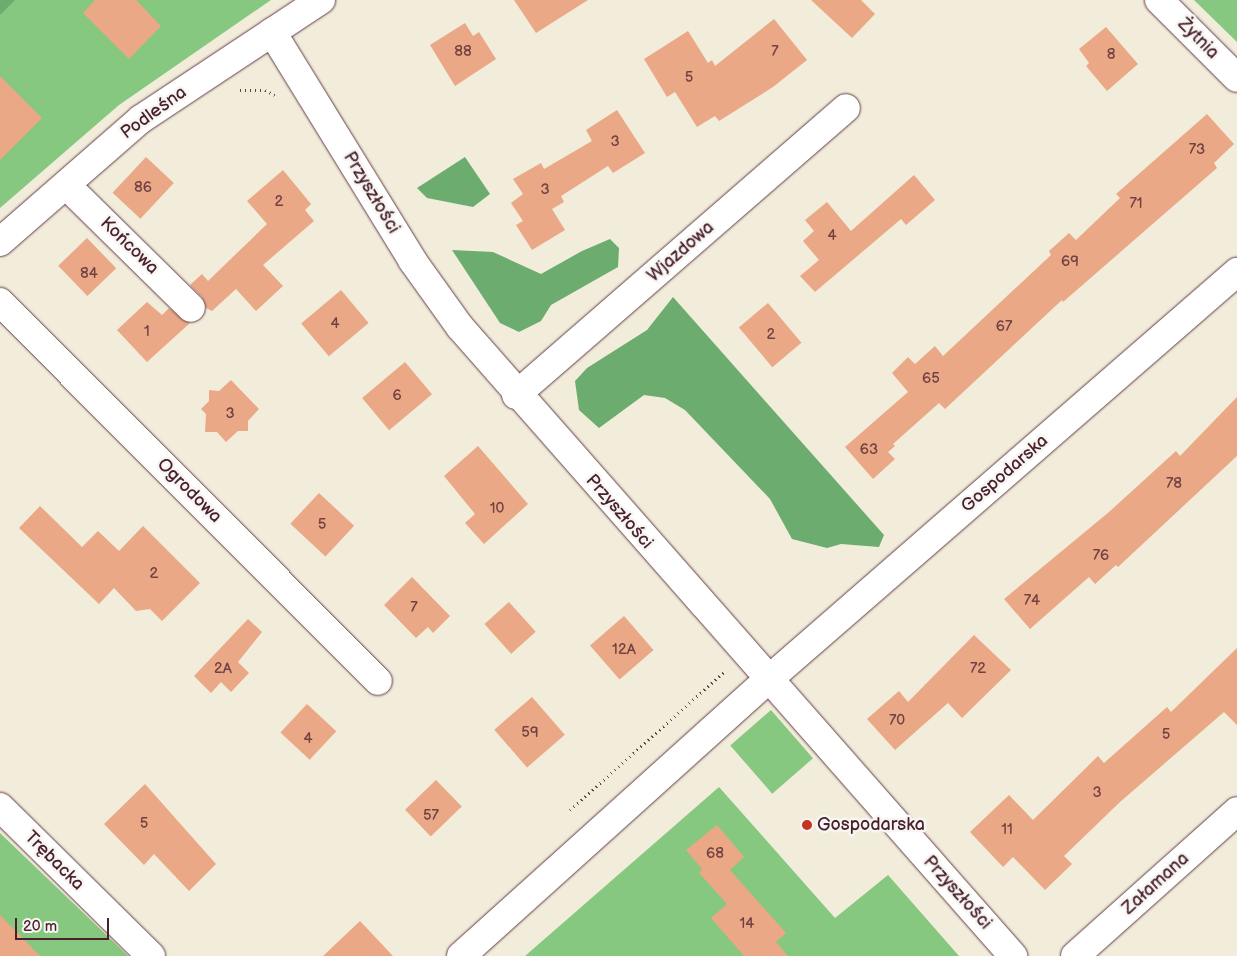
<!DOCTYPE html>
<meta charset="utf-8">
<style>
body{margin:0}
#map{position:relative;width:1237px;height:956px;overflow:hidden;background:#f2ecdb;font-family:"Balsamiq Sans",sans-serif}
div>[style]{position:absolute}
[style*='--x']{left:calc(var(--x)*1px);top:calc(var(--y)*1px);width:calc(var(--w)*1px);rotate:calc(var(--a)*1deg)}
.green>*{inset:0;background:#86c880;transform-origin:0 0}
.forest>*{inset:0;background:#6cac6e}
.building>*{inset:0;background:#eaa886;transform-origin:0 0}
.path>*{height:3px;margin-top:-1.5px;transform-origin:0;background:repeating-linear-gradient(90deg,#633e45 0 1px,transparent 0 5px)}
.roads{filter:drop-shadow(0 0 1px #633e45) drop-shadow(0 0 1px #633e45)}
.street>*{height:28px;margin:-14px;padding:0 14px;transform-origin:14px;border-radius:14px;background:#fff}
.dots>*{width:14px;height:14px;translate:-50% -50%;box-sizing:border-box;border:2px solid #f6f6f2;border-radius:50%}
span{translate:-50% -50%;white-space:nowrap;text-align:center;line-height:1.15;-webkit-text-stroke:5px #f6f6f2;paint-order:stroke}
.number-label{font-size:15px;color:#724142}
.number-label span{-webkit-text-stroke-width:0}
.street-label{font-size:18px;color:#4a1f2b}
.poi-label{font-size:18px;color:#4a1f2b}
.left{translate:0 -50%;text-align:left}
.scale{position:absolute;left:15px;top:918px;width:94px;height:22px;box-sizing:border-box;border:2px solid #4a1f2b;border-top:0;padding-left:6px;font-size:15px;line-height:18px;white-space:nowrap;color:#4a1f2b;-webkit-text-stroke:4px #f6f6f2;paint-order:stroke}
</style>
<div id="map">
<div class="green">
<i style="clip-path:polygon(0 0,271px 0,119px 105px,0 208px)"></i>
<i style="clip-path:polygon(1194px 0,1237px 0,1237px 42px)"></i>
<i style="left:771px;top:710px;width:64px;height:54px;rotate:49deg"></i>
<i style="clip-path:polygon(719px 787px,835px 918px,888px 875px,959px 956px,525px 956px)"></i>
<i style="clip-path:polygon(0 833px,122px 950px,128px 956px,0 956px)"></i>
</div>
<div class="forest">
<i style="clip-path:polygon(0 0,15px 0,0 15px)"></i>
<i style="clip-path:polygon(465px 157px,490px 194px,473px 207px,427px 198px,417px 188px)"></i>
<i style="clip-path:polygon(610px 239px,619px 248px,618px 267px,551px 305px,541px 321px,519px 332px,500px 323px,452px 250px,493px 252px,541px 274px,582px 251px)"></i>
<i style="clip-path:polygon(673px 297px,884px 535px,879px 547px,841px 544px,827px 548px,792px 539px,770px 499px,685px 410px,665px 398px,644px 395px,599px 428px,579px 410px,575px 381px,587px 368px,647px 330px)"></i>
</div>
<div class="building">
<i style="clip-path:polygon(95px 0,136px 0,161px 26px,129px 59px,83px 13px)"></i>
<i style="clip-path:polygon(514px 0,588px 0,536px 33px)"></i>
<i style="clip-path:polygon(811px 0,861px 0,875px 14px,852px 38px)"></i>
<i style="clip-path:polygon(774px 19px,807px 60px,773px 87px,719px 121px,715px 116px,697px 127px,675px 92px,667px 97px,644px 59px,688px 31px,708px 63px,712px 60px,715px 66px)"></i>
<i style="clip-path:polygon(465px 23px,473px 36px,479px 32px,496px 59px,455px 86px,430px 45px)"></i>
<i style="clip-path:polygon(1106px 27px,1138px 64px,1107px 91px,1086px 66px,1089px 63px,1079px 49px)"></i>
<i style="clip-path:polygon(0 76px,42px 118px,0 160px)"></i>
<i style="clip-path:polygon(617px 110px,645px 153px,613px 173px,608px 166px,561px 196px,564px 202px,552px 209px,565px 230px,532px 250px,516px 225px,523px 221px,511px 203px,523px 194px,513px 179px,541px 163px,544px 169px,592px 141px,586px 130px)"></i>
<i style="clip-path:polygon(1207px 114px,1234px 144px,1214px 163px,1217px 168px,1063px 302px,1062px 300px,945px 409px,939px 403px,893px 444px,895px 446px,888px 452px,895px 459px,873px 479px,845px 447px,908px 392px,892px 373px,908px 357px,915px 364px,935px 346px,943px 356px,1051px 255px,1049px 251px,1069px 233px,1076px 240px,1120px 198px,1116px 194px)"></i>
<i style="left:146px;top:157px;width:38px;height:49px;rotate:43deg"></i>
<i style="clip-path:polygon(283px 170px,311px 204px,305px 210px,314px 221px,263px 265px,283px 286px,256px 311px,236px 289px,212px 311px,206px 308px,202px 297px,190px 285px,202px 274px,208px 281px,267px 224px,247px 201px)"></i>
<i style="clip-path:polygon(914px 175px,935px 200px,906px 225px,901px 219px,815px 292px,800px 276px,819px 260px,803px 241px,814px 231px,805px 220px,827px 202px,851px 231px)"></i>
<i style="left:87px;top:238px;width:42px;height:40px;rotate:46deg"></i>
<i style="left:341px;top:290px;width:43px;height:52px;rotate:50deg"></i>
<i style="clip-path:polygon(147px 302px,162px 315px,169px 308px,190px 323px,147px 362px,117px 330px)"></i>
<i style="left:768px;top:303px;width:52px;height:38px;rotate:50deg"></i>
<i style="left:405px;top:362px;width:42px;height:56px;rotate:50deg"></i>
<i style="clip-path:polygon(231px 380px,259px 409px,248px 421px,248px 431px,238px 431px,226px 442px,217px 432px,205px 432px,206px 414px,201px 409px,209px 401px,209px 390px,219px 391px)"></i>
<i style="clip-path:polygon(1237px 397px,1237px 456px,1118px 567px,1116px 565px,1095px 584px,1089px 577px,1030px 629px,1004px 599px,1109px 512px,1176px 451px,1180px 456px)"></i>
<i style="clip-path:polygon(478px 446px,528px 504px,484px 544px,465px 523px,475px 514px,444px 476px)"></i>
<i style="left:319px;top:493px;width:48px;height:42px;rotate:43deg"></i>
<i style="clip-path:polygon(40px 506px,82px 547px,98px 531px,119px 551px,143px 526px,200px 583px,162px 621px,150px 609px,136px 611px,114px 588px,99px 604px,19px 528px)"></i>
<i style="clip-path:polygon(412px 577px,450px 616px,433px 633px,428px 627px,416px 638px,384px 605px)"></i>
<i style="left:509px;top:602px;width:40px;height:33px;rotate:48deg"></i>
<i style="left:624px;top:616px;width:45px;height:45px;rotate:49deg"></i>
<i style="clip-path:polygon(248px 619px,262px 632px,238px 662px,249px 673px,231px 692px,221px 682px,211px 693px,194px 676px)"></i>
<i style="clip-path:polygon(974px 635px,1011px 670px,962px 718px,948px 703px,895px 750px,867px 719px,899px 691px,908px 702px)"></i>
<i style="clip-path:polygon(1237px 648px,1237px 725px,1224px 712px,1120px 802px,1064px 856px,1072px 864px,1045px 890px,1013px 857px,1003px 867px,970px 832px,1009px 795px,1033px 820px,1098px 756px,1104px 763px,1167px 707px,1171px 712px)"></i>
<i style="left:532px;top:697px;width:50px;height:50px;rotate:49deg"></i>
<i style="left:307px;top:704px;width:40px;height:39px;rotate:43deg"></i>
<i style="left:436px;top:780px;width:37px;height:43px;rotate:46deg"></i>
<i style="clip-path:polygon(145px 784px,216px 864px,189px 891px,154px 854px,144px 865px,104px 824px)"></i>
<i style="clip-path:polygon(717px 825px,744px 857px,730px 870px,786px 933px,776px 942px,788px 956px,744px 956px,711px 918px,727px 904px,699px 873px,702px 869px,686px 850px)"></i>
<i style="clip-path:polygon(0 915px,40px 956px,0 956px)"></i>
<i style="clip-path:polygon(360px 921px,393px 956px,323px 956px)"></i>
</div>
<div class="path">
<i style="--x:240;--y:90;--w:25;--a:0"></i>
<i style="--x:265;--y:90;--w:11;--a:27"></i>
<i style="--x:570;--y:810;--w:207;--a:-41.9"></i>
</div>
<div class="roads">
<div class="street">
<i style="--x:1159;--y:0;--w:110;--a:45"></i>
<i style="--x:272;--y:32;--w:268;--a:58.4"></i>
<i style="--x:412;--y:260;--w:82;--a:54.4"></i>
<i style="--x:460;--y:327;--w:838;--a:48.68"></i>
<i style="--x:66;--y:185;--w:175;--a:44.5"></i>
<i style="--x:0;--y:242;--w:187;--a:-41.1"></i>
<i style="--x:141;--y:119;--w:216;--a:-33.5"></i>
<i style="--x:0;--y:302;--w:535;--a:45.08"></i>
<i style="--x:516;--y:395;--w:437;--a:-41"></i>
<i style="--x:0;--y:807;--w:212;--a:44.6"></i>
<i style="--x:461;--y:956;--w:413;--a:-42"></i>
<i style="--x:768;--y:680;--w:622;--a:-41.02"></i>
<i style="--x:1075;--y:956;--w:217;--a:-41.8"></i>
</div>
</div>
<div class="dots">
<i style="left:807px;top:825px;background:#c8321e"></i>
</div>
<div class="number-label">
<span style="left:463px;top:52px">88</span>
<span style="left:775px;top:52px">7</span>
<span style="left:1111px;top:55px">8</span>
<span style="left:689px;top:78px">5</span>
<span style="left:615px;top:142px">3</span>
<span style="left:1197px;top:150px">73</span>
<span style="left:143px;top:188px">86</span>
<span style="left:545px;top:190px">3</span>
<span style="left:279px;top:202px">2</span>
<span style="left:1136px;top:204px">71</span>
<span style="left:832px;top:236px">4</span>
<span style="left:1070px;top:262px">69</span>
<span style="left:89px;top:274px">84</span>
<span style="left:335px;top:324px">4</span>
<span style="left:1004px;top:327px">67</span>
<span style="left:147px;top:332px">1</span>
<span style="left:771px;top:335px">2</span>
<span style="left:931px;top:379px">65</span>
<span style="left:397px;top:396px">6</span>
<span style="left:230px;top:414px">3</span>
<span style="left:869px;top:450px">63</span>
<span style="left:1174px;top:484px">78</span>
<span style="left:497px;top:509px">10</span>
<span style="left:322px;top:525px">5</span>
<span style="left:1101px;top:556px">76</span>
<span style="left:154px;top:574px">2</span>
<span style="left:1032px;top:601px">74</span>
<span style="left:414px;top:608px">7</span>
<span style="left:624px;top:650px">12A</span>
<span style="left:223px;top:669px">2A</span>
<span style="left:978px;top:669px">72</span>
<span style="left:897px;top:721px">70</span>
<span style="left:530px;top:733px">59</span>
<span style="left:1166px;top:735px">5</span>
<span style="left:308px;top:739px">4</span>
<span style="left:1097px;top:793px">3</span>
<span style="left:431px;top:816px">57</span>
<span style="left:144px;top:824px">5</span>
<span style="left:1007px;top:830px">11</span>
<span style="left:715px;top:854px">68</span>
<span style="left:747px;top:924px">14</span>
</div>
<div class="street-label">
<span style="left:1198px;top:39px;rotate:45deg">Żytnia</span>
<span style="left:154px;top:113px;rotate:-36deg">Podleśna</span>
<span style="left:371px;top:193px;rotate:59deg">Przyszłości</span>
<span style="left:129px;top:246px;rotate:44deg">Końcowa</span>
<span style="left:681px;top:252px;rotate:-41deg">Wjazdowa</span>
<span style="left:1005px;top:474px;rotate:-41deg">Gospodarska</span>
<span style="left:189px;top:491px;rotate:45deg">Ogrodowa</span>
<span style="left:619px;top:512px;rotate:49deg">Przyszłości</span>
<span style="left:54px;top:861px;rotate:45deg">Trębacka</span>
<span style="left:1156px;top:884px;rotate:-42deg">Załamana</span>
<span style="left:957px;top:893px;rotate:48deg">Przyszłości</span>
</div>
<div class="poi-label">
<span class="left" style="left:817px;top:825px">Gospodarska</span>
</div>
<div class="scale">20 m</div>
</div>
